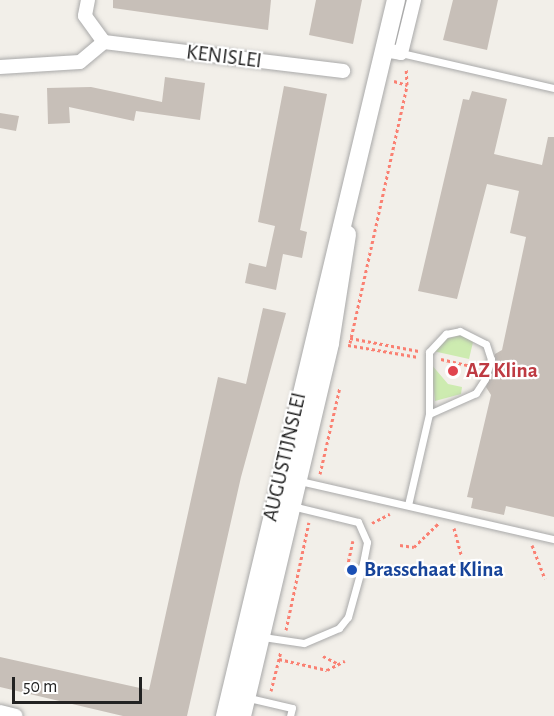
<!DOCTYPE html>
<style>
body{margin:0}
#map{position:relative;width:554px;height:716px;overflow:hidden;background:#f2efe9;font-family:"Alegreya Sans",sans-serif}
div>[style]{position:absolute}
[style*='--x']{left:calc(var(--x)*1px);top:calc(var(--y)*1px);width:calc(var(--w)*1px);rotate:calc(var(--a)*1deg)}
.grass>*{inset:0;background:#cdebb0}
.building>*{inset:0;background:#c7bfb8}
.path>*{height:3px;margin-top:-1.5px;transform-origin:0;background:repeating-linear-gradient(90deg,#fa8072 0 3px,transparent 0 6px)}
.roads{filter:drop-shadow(0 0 2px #a9a9a9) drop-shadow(0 0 2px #a9a9a9)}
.service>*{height:7px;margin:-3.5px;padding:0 3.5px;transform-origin:3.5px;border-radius:3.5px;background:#fff}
.minor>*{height:14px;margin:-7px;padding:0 7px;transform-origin:7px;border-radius:7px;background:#fff}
.tertiary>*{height:18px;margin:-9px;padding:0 9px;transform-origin:9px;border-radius:9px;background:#fff}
.dots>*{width:16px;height:16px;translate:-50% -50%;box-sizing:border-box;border:3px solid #fff;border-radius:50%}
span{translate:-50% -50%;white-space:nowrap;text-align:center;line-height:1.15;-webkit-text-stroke:4.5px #fff;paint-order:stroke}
.street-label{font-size:21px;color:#222}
.health-label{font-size:21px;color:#be3a42;font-weight:700}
.left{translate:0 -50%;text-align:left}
.transit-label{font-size:21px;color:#164399;font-weight:700}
.scale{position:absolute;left:12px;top:677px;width:130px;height:27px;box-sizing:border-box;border:3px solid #222;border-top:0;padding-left:8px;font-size:18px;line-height:21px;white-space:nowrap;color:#222;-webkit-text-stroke:4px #fff;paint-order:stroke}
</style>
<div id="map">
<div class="grass">
<i style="clip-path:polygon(461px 335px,474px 338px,469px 359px,433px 351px,442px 340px)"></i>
<i style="clip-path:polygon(431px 364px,448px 384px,462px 387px,461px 394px,435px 401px)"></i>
</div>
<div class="building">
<i style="clip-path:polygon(113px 0,271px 0,268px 30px,113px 8px)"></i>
<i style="clip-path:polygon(316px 0,362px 0,353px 44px,309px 35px)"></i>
<i style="clip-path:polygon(453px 0,498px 0,487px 50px,443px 40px)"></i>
<i style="clip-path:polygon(165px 77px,205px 83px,200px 120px,136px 111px,134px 121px,69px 107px,70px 123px,48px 124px,47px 88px,91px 87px,162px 102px)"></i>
<i style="clip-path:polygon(284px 86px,327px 94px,300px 230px,307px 232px,302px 258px,283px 254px,276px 290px,245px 283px,249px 263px,266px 267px,275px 226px,258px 222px)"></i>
<i style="clip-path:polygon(472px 91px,507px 99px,494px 154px,542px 165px,548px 137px,554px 137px,554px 517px,506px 506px,504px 515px,471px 508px,473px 498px,467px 497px,491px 395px,486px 387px,495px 354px,502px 350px,526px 237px,510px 233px,519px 191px,487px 184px,457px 299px,418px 291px,463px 99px,469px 100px)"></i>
<i style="clip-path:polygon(0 113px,19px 116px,16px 131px,0 128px)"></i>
<i style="clip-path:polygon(263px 308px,286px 313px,241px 477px,187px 716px,123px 716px,0 687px,0 657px,149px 690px,218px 377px,246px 384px)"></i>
</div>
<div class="path">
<i style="--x:394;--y:81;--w:14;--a:17"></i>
<i style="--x:350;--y:338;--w:70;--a:10.7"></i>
<i style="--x:350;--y:343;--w:264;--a:-77.5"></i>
<i style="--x:407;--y:85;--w:17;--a:-93"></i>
<i style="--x:348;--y:345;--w:71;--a:9.7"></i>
<i style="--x:441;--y:359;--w:36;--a:13"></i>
<i style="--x:320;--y:474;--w:89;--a:-77.1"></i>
<i style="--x:372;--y:523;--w:20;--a:-27"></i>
<i style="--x:454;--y:528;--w:28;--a:75"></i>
<i style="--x:400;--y:545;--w:14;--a:8"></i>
<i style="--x:414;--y:547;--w:35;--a:-44"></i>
<i style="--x:532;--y:545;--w:36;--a:69"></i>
<i style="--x:346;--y:573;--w:33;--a:-78"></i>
<i style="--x:286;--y:630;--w:110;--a:-78"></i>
<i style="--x:323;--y:656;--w:16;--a:27"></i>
<i style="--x:279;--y:659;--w:49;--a:12.9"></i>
<i style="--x:327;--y:670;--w:20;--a:-27"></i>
<i style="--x:271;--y:691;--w:41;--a:-76"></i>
</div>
<div class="roads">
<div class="service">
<i style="--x:401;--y:53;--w:157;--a:12.9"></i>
<i style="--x:460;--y:331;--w:29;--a:27"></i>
<i style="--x:486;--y:344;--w:16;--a:72"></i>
<i style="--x:491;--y:359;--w:21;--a:107"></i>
<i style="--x:485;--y:379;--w:17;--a:123"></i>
<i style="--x:476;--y:393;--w:51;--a:155.9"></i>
<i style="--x:429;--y:414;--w:62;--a:-90"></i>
<i style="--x:429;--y:352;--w:25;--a:-47"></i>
<i style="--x:446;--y:334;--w:14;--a:-12"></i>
<i style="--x:300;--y:481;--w:261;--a:12.9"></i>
<i style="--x:408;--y:505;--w:93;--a:-77"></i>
<i style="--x:263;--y:637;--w:41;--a:8.3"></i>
<i style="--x:304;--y:643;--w:38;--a:-23"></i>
<i style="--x:339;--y:628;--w:14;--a:-51"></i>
<i style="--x:348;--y:617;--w:56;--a:-74.5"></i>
<i style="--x:363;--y:563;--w:21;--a:-79"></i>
<i style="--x:367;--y:542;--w:22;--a:-114"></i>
<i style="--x:358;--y:522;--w:68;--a:-166.4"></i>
<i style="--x:249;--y:698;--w:44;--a:13.1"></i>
<i style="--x:292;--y:708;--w:8;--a:104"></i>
</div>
<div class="minor">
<i style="--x:88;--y:0;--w:16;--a:101"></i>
<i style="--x:85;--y:16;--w:32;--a:54"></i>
<i style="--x:384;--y:50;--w:17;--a:10"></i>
<i style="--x:401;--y:53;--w:55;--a:-76.2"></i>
<i style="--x:0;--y:67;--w:80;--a:-3.6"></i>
<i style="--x:80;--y:62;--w:31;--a:-40"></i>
<i style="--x:104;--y:42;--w:241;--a:6.9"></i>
<i style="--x:0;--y:712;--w:16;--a:14"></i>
</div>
<div class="tertiary">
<i style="--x:225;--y:716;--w:736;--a:-76.57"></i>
<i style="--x:242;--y:716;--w:383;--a:-76.7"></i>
<i style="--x:330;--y:343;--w:110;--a:-81.1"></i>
</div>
</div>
<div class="dots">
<i style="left:453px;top:371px;background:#e0444e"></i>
<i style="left:352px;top:570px;background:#1a4fb4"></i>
</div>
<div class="street-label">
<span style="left:224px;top:57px;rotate:7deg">KENISLEI</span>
<span style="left:285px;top:457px;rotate:-77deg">AUGUSTIJNSLEI</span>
</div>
<div class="health-label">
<span class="left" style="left:466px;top:371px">AZ Klina</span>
</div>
<div class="transit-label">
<span class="left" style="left:364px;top:570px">Brasschaat Klina</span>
</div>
<div class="scale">50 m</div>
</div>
